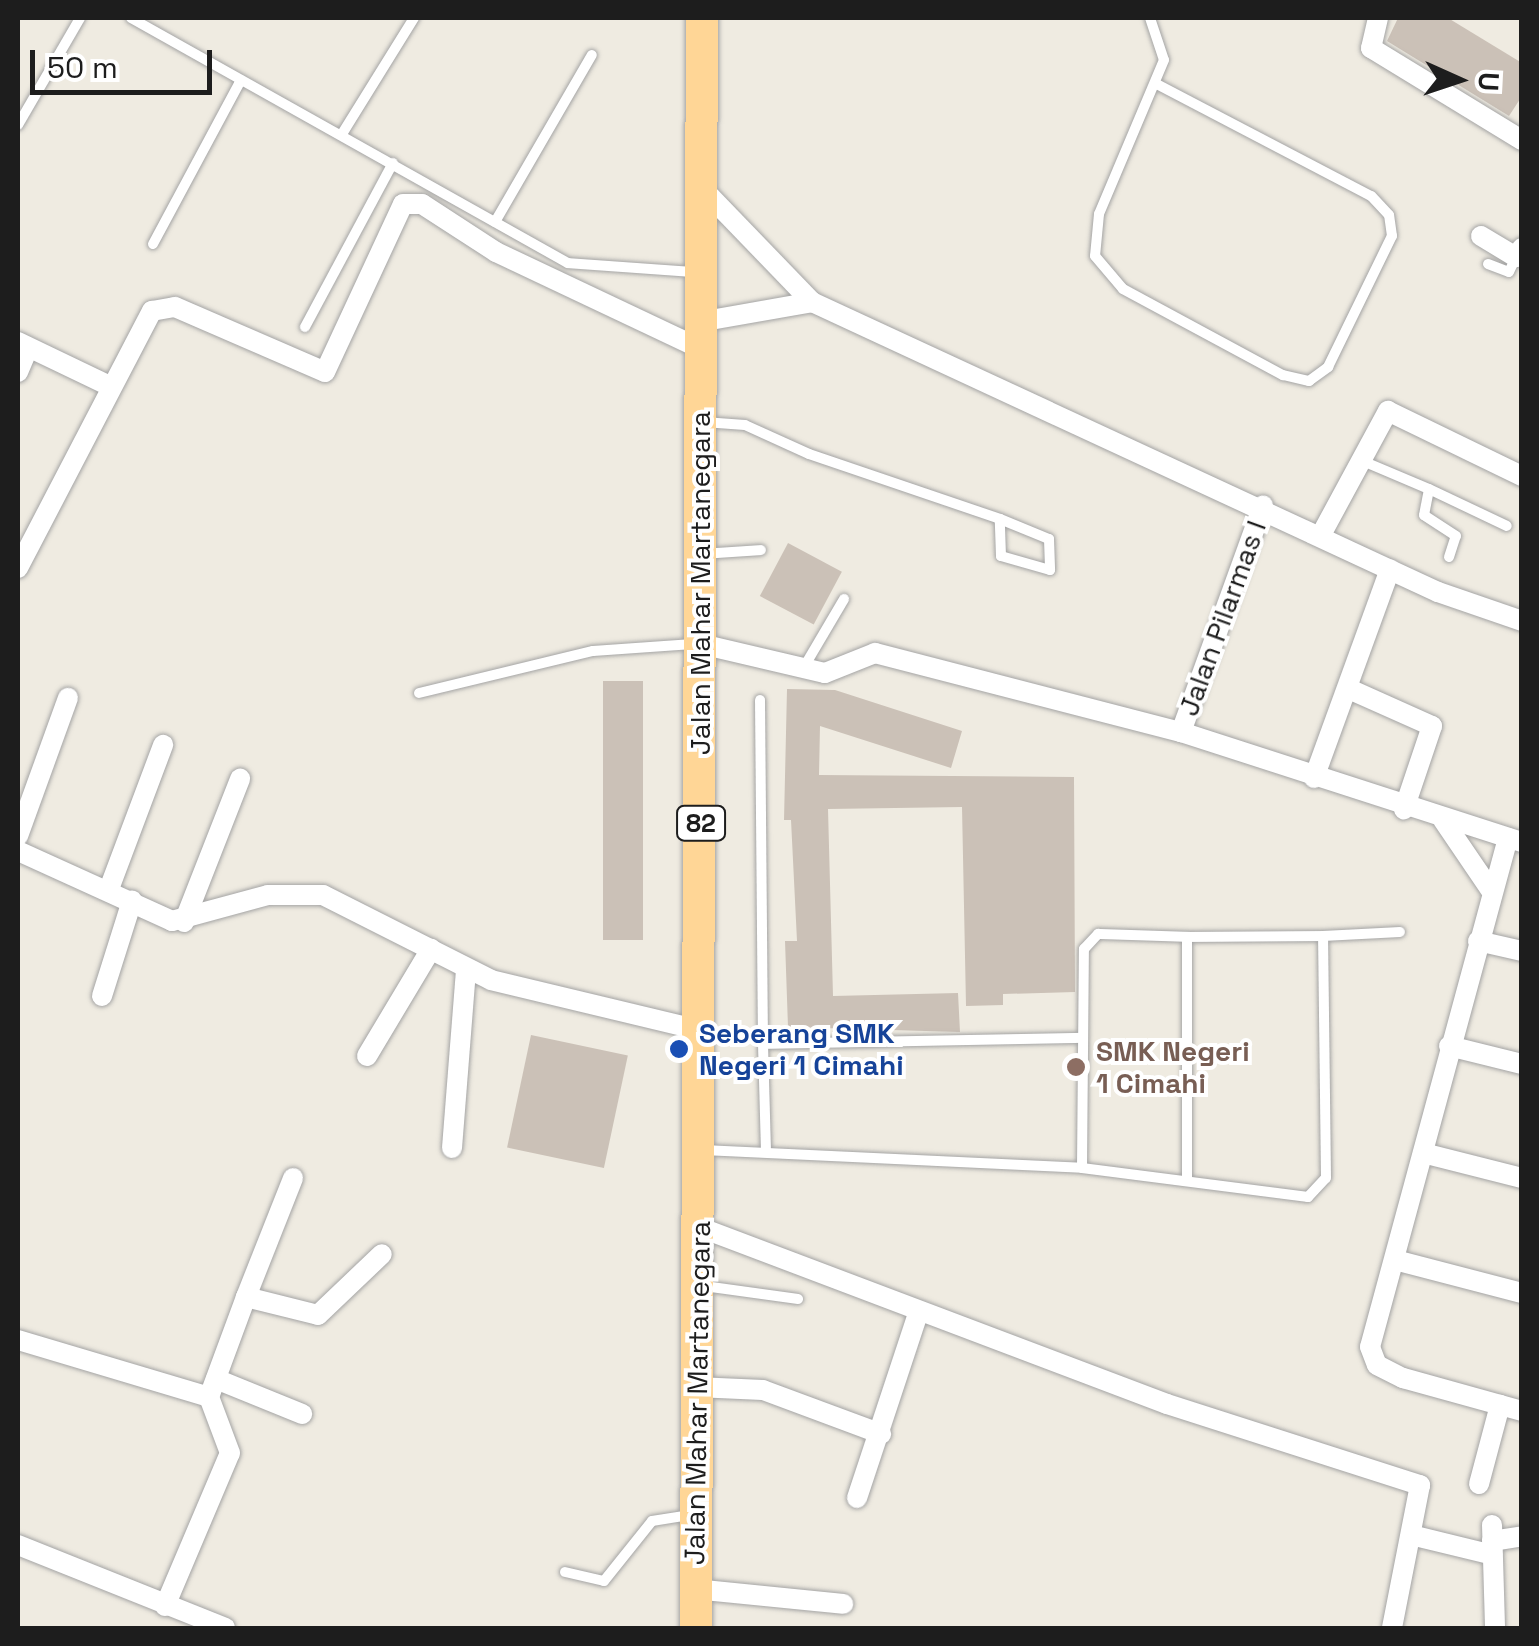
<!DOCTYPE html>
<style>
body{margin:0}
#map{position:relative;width:1539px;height:1646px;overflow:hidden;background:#efebe1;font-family:"Space Grotesk",sans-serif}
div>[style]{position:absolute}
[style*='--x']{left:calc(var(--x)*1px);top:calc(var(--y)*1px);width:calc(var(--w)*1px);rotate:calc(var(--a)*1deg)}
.building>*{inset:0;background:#cbc1b7;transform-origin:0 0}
.roads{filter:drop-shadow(0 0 2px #a4a4a4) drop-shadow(0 0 2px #a4a4a4)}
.service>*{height:10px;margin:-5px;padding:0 5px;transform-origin:5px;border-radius:5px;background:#fff}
.minor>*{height:20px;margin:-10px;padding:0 10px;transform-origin:10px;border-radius:10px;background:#fff}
.primary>*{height:32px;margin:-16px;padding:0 16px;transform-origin:16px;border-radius:16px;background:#ffd696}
.dots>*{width:28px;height:28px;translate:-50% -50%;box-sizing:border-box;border:5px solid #fff;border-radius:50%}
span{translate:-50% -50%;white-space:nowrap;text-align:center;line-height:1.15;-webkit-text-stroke:8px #fff;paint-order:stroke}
.shield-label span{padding:2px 8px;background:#fff;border:2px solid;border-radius:8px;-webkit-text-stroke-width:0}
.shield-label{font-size:25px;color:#1d1d1d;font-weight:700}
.street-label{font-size:28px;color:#1d1d1d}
.transit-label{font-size:28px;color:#164399;font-weight:700}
.left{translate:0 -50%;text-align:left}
.education-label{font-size:28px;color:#785e54;font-weight:700}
.frame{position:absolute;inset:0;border:20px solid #1d1d1d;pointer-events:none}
.north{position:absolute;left:1409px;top:30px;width:100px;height:100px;-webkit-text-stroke:8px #fff;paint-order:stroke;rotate:93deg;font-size:28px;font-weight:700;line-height:40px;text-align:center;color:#1d1d1d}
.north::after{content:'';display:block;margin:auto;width:35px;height:45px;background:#1d1d1d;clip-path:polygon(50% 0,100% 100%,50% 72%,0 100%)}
.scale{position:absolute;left:30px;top:50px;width:182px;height:45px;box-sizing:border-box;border:5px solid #1d1d1d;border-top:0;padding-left:12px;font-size:30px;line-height:35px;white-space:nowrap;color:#1d1d1d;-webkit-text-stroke:8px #fff;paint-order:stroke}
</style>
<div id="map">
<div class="building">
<i style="clip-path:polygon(1398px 18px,1448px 18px,1522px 63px,1522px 96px,1509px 116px,1387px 41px)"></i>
<i style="left:788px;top:543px;width:61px;height:60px;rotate:28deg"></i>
<i style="left:603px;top:681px;width:40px;height:259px"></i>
<i style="clip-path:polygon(787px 689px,835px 690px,962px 731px,951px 768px,820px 726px,819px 775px,1074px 777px,1075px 992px,1003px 994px,1003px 1005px,966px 1006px,962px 807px,828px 809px,833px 996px,958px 993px,960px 1032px,788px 1027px,785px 941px,797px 941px,791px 820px,784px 820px)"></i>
<i style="left:531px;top:1035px;width:99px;height:115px;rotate:12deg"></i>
</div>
<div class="roads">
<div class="service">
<i style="--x:131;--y:18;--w:501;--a:29.28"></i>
<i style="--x:568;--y:263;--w:127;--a:4.1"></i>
<i style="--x:1150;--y:18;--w:44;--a:71.6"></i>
<i style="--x:1164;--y:60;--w:167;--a:112.9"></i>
<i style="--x:1099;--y:214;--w:42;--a:95.4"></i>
<i style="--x:1095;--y:256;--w:43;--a:49.7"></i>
<i style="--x:1123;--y:289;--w:182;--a:28.3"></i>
<i style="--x:1283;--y:375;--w:27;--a:13"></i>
<i style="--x:1309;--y:381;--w:24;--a:-36"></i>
<i style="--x:1328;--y:367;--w:146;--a:-64"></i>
<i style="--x:1392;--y:236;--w:21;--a:-98"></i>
<i style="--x:1389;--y:215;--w:26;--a:-133"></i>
<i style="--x:1371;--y:196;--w:242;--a:-152.4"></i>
<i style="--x:18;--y:125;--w:124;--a:-59.9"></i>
<i style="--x:342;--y:134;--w:137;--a:-58.2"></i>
<i style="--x:495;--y:222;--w:193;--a:-59.9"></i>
<i style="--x:153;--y:244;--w:186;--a:-61.8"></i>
<i style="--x:1488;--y:264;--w:22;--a:21"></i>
<i style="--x:1509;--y:272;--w:17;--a:-65"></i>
<i style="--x:305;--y:327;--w:186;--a:-61.8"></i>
<i style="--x:704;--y:422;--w:41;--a:4.2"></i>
<i style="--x:745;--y:425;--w:70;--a:24.4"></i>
<i style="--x:809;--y:454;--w:202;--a:18.8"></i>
<i style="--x:1000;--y:519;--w:53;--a:22.2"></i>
<i style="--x:1049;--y:539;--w:31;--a:88"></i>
<i style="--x:1050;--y:570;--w:51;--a:-164.1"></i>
<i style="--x:1001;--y:556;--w:37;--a:-92"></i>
<i style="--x:1365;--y:462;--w:69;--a:22.9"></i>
<i style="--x:703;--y:554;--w:58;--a:-3.9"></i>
<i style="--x:1449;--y:557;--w:22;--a:-72"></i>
<i style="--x:1456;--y:536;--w:38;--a:-147"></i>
<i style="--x:1424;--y:515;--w:26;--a:-79"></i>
<i style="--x:1429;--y:489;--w:86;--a:25.4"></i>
<i style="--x:804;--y:667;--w:79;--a:-59.5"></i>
<i style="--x:419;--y:693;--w:179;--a:-13.6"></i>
<i style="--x:593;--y:651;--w:100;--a:-4"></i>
<i style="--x:760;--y:700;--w:344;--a:89.5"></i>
<i style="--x:763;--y:1044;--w:319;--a:-1.1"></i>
<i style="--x:763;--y:1044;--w:106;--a:88.4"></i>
<i style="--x:703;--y:1150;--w:379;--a:2.7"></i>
<i style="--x:1082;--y:1168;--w:228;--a:7.3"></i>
<i style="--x:1308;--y:1197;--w:26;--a:-47"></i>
<i style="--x:1326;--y:1178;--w:242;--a:-90.7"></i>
<i style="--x:1323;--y:936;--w:77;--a:-3"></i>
<i style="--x:1082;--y:1168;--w:219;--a:-89.5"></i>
<i style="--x:1084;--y:949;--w:21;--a:-47"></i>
<i style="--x:1098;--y:934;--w:89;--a:1.9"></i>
<i style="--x:1187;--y:1178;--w:241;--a:-90"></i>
<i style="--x:1187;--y:937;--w:136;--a:-0.4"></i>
<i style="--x:704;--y:1286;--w:95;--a:7.9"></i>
<i style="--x:565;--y:1572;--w:40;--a:13"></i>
<i style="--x:604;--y:1581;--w:77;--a:-51.3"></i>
<i style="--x:652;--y:1521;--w:39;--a:-9"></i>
</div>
<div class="minor">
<i style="--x:1378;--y:18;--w:31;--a:103"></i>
<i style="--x:1371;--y:48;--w:177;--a:31.4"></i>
<i style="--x:699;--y:185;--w:163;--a:46"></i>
<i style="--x:812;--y:302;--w:690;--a:24.86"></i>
<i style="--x:1438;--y:592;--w:89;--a:19"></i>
<i style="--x:1481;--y:236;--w:41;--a:31"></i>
<i style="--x:1516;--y:257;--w:11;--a:-56"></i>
<i style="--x:699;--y:322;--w:115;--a:-10"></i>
<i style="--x:18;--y:342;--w:104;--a:25.6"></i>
<i style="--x:18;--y:372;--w:26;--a:-67"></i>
<i style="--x:1322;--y:533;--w:139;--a:-61.6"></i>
<i style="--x:1388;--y:411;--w:149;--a:25.9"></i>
<i style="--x:18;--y:568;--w:290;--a:-62.5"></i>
<i style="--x:152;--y:311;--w:23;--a:-10"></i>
<i style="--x:175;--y:307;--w:163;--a:23.4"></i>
<i style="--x:325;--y:372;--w:185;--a:-65.1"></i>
<i style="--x:403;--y:204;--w:19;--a:0"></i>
<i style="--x:422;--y:204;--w:88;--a:33"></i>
<i style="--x:496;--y:252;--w:225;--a:25.3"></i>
<i style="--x:701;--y:644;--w:127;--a:13.2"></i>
<i style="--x:825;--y:673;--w:54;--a:-21.8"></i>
<i style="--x:875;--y:653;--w:316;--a:14.5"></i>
<i style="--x:1181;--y:732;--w:358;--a:17.9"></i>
<i style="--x:1349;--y:689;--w:91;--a:24"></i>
<i style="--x:1432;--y:726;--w:88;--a:108.6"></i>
<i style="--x:1181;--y:732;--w:241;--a:-70.1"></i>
<i style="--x:1314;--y:778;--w:222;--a:-70"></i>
<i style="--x:1443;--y:820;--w:87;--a:55.8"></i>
<i style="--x:18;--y:836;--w:147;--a:-70.1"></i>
<i style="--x:1508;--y:838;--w:527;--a:105.17"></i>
<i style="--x:1370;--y:1347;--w:19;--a:69"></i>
<i style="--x:1377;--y:1365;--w:29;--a:27"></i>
<i style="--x:1403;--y:1378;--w:123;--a:15.5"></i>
<i style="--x:18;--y:851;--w:169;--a:24.4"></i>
<i style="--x:172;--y:921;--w:99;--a:-15.2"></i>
<i style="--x:268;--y:895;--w:55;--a:0"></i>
<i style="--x:323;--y:895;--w:188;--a:26.8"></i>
<i style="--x:491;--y:980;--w:215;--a:13.5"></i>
<i style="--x:109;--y:889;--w:154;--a:-69.4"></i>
<i style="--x:184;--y:922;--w:154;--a:-68.6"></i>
<i style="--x:1478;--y:941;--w:45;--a:12.8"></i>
<i style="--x:102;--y:996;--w:100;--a:-72.5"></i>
<i style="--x:1449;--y:1046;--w:75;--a:13.9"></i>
<i style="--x:367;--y:1056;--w:125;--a:-59.1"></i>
<i style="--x:452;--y:1148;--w:179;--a:-85.5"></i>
<i style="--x:1423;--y:1153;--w:102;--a:14.2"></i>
<i style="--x:699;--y:1227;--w:500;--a:20.72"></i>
<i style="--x:1167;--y:1404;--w:266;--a:17.8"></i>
<i style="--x:1420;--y:1485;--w:146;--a:101.1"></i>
<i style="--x:1395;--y:1260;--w:131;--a:14.6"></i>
<i style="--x:246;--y:1297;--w:128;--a:-68.4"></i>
<i style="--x:18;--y:1340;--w:199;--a:16.6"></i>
<i style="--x:216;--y:1379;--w:93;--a:22.1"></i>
<i style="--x:696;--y:1387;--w:67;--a:2.6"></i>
<i style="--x:763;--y:1390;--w:126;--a:20.4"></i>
<i style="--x:1479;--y:1484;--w:82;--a:-75.1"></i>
<i style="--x:857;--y:1498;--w:194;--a:-71.7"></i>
<i style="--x:1492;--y:1525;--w:103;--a:88.3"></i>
<i style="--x:1411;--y:1535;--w:84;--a:13.7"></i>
<i style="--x:1492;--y:1541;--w:30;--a:-9"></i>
<i style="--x:18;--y:1545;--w:223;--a:21.8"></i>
<i style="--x:694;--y:1589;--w:150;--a:5.7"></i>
<i style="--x:165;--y:1606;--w:166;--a:-67"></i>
<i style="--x:230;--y:1453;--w:60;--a:-110.6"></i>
<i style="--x:209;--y:1397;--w:107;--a:-69.7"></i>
<i style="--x:246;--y:1297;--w:74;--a:14"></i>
<i style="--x:318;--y:1315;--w:88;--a:-43.6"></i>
</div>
<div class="primary">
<i style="--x:696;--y:1628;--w:1610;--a:-89.79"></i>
</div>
</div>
<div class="dots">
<i style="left:679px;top:1049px;background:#1a4fb4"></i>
<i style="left:1076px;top:1067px;background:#8d6e63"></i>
</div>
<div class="shield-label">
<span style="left:701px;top:823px">82</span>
</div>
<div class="street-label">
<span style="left:700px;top:583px;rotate:-90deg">Jalan Mahar Martanegara</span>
<span style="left:1222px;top:618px;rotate:-70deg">Jalan Pilarmas I</span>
<span style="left:697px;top:1393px;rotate:-89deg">Jalan Mahar Martanegara</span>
</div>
<div class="transit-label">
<span class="left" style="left:699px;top:1049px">Seberang SMK<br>Negeri 1 Cimahi</span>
</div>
<div class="education-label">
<span class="left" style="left:1096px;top:1067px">SMK Negeri<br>1 Cimahi</span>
</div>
<div class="frame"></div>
<div class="north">U</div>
<div class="scale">50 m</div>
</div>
